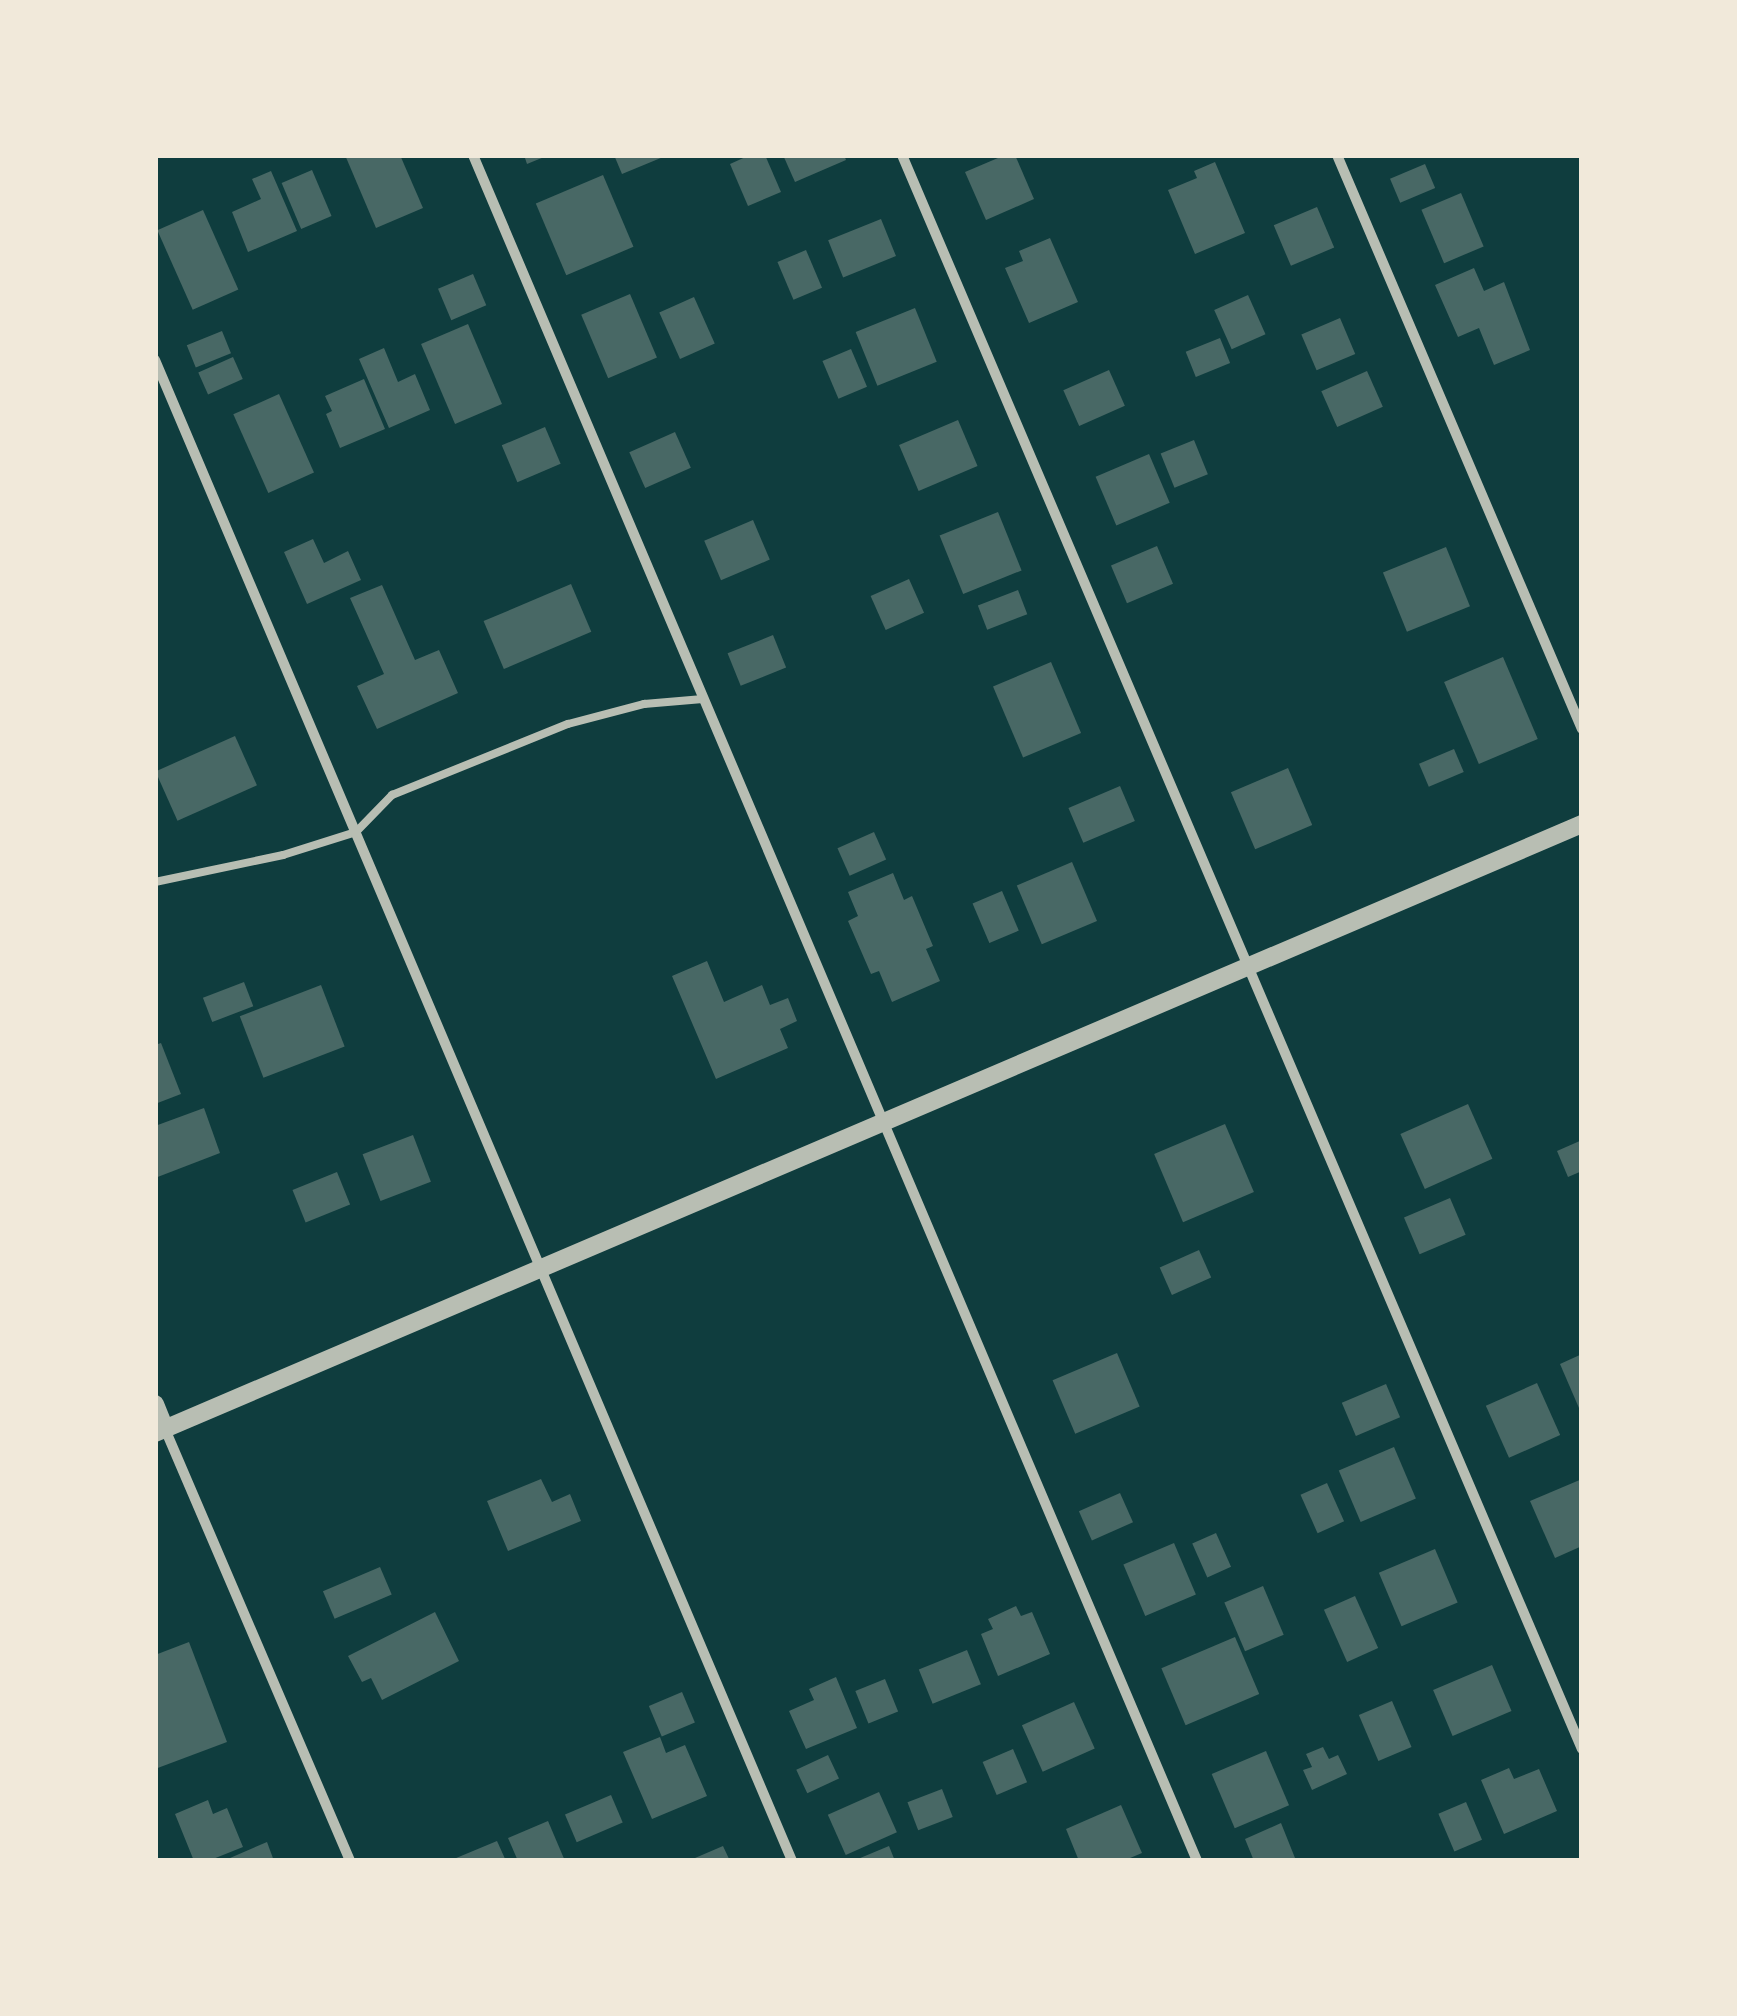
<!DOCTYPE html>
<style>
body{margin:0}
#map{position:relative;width:1737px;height:2016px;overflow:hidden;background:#0f3d3e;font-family:"Exo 2",sans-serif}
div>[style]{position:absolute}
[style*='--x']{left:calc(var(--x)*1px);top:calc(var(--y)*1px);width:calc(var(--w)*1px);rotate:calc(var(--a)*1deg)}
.building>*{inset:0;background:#486865;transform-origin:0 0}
.service>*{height:8px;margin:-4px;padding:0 4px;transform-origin:4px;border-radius:4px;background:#b8beb3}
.minor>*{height:10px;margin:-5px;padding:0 5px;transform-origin:5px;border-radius:5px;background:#b8beb3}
.tertiary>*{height:18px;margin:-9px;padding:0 9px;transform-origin:9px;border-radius:9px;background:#b8beb3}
span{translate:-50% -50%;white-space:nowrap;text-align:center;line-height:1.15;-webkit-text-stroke:8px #f1e9da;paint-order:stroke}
.frame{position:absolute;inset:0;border:158px solid #f1e9da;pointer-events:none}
</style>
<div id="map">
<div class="building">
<i style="clip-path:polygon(345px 155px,400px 155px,423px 208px,376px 228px)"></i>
<i style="clip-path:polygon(524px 155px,549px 155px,527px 164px)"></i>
<i style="clip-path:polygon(614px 155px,668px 155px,622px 174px)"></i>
<i style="clip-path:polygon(750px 155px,765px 155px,781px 192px,748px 206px,730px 164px)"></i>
<i style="clip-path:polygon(783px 155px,844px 155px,846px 160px,795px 182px)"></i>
<i style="clip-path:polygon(1005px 155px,1015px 155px,1034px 199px,986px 220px,965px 172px)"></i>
<i style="clip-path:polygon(1215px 162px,1245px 233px,1195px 254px,1168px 190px,1197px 178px,1194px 171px)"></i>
<i style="left:1425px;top:164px;width:26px;height:38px;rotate:67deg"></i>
<i style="left:312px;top:170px;width:50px;height:33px;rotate:67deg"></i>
<i style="clip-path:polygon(271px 171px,297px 231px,248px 252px,232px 212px,261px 199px,252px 179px)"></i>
<i style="left:603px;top:175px;width:78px;height:73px;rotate:67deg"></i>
<i style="left:1461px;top:193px;width:58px;height:43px;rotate:67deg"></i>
<i style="left:1317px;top:207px;width:44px;height:47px;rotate:67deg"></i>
<i style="left:203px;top:210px;width:87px;height:50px;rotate:66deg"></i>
<i style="left:881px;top:219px;width:40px;height:57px;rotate:68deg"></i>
<i style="clip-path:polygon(1050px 238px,1078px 302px,1029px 323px,1005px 268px,1023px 261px,1019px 251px)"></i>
<i style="left:806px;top:250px;width:41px;height:31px;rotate:67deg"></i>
<i style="clip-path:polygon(1474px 268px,1484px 291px,1504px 282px,1530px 350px,1494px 365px,1479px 328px,1458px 337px,1435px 285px)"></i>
<i style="left:473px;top:274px;width:34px;height:38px;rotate:67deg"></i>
<i style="left:630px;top:294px;width:69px;height:53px;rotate:67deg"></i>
<i style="left:1248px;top:295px;width:43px;height:37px;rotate:66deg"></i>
<i style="left:694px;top:297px;width:51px;height:38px;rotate:66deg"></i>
<i style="left:915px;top:308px;width:58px;height:64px;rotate:68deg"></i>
<i style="left:1340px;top:318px;width:39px;height:42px;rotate:67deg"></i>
<i style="left:468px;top:324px;width:87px;height:51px;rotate:67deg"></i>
<i style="left:222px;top:331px;width:24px;height:38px;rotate:68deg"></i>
<i style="left:1220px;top:338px;width:27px;height:37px;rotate:68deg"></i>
<i style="clip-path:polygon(384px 348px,398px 382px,415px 374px,430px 410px,389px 428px,359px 359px)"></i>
<i style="left:851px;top:349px;width:41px;height:31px;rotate:67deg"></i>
<i style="left:233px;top:357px;width:24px;height:38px;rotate:66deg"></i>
<i style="left:1109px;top:370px;width:39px;height:50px;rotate:66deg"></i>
<i style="left:1367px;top:371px;width:39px;height:50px;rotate:66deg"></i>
<i style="clip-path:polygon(364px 379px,385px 429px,340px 448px,326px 414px,332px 411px,325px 396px)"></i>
<i style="left:279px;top:394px;width:86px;height:50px;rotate:66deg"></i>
<i style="left:958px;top:420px;width:50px;height:64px;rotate:67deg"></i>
<i style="left:545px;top:427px;width:40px;height:47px;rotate:67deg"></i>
<i style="left:675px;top:432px;width:39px;height:50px;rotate:66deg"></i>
<i style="left:1194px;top:440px;width:37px;height:36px;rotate:68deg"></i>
<i style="left:1149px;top:454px;width:53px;height:58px;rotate:67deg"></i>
<i style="left:998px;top:512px;width:63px;height:63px;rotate:68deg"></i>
<i style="left:753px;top:520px;width:43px;height:53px;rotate:67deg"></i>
<i style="clip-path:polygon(313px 539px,324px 563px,348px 551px,361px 580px,307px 604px,284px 552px)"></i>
<i style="left:1157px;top:546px;width:41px;height:50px;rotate:67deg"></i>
<i style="left:1446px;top:547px;width:64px;height:68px;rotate:68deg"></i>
<i style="left:909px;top:579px;width:37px;height:42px;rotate:66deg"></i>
<i style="left:571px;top:584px;width:52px;height:95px;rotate:67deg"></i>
<i style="clip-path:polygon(382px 585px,415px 660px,439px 650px,458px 693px,377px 729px,357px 686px,384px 674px,350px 598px)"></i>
<i style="left:1018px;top:590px;width:26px;height:43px;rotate:69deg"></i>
<i style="left:773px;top:635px;width:35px;height:49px;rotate:68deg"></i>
<i style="left:1503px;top:657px;width:89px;height:64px;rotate:67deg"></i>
<i style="left:1051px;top:662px;width:77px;height:63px;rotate:67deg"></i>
<i style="left:235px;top:736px;width:54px;height:87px;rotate:66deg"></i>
<i style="left:1454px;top:749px;width:25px;height:38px;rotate:67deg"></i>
<i style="left:1288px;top:768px;width:62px;height:62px;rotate:67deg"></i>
<i style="left:1120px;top:786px;width:38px;height:56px;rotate:67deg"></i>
<i style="left:874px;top:832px;width:30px;height:40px;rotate:66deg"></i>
<i style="left:1072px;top:862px;width:64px;height:60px;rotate:67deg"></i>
<i style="clip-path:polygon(893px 873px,904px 900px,912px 896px,933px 946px,926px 949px,940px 981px,892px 1002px,879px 971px,871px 974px,848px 921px,858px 916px,848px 892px)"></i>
<i style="left:1002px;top:891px;width:43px;height:32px;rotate:67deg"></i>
<i style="clip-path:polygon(707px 961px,724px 1002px,762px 985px,770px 1005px,788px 998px,797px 1021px,780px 1029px,788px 1048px,716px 1079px,672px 976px)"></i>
<i style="left:244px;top:982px;width:26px;height:44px;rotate:69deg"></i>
<i style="left:321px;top:985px;width:66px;height:87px;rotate:69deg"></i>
<i style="clip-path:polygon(161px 1043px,181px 1094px,155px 1104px,155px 1045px)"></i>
<i style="left:1468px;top:1104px;width:60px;height:74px;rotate:66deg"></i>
<i style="clip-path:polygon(204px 1108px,220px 1153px,155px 1178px,155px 1126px)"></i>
<i style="left:1225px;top:1124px;width:74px;height:77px;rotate:67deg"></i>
<i style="left:413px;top:1135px;width:50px;height:54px;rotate:69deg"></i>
<i style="clip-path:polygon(1582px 1140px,1582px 1171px,1568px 1177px,1557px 1151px)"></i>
<i style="left:337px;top:1172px;width:35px;height:48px;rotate:68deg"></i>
<i style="left:1450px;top:1198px;width:40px;height:50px;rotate:67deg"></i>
<i style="left:1199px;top:1250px;width:30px;height:43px;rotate:66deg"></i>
<i style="left:1117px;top:1353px;width:58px;height:70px;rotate:67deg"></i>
<i style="clip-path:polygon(1582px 1354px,1582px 1415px,1560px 1364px)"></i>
<i style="left:1537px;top:1383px;width:57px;height:56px;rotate:66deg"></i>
<i style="left:1386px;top:1384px;width:36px;height:48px;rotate:67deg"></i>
<i style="left:1394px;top:1447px;width:56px;height:60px;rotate:67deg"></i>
<i style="clip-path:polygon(541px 1479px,552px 1502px,570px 1494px,581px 1521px,508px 1551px,487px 1501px)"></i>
<i style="clip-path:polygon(1582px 1479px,1582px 1546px,1555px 1558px,1530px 1501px)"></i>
<i style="left:1327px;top:1483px;width:42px;height:29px;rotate:66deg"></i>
<i style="left:1120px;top:1493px;width:32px;height:45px;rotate:66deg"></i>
<i style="left:1216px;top:1533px;width:37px;height:26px;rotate:66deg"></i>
<i style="left:1174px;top:1543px;width:56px;height:55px;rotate:67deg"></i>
<i style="left:1435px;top:1549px;width:58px;height:61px;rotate:67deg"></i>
<i style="left:380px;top:1567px;width:30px;height:62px;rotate:67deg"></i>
<i style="left:1263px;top:1586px;width:53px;height:42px;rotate:67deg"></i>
<i style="left:1355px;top:1596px;width:57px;height:34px;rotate:66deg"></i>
<i style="clip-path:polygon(1016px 1606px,1021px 1616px,1032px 1612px,1050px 1654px,998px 1676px,981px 1634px,993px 1629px,988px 1619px)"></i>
<i style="clip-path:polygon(435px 1612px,459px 1661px,382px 1700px,371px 1678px,362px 1682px,348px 1656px)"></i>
<i style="left:1235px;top:1637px;width:62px;height:80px;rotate:67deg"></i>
<i style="clip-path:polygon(189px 1642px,227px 1742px,155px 1769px,155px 1655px)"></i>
<i style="left:967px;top:1650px;width:37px;height:52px;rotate:68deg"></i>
<i style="left:1492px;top:1665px;width:50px;height:64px;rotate:67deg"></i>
<i style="clip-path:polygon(836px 1677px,857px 1728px,806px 1749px,789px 1711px,814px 1700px,809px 1689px)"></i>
<i style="left:885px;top:1679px;width:35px;height:32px;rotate:68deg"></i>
<i style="left:682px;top:1692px;width:33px;height:36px;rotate:67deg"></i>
<i style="left:1392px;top:1701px;width:50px;height:36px;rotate:67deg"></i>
<i style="left:1074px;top:1702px;width:51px;height:57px;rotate:66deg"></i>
<i style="clip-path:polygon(660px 1737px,666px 1753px,685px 1745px,707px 1796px,652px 1819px,623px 1752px)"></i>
<i style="clip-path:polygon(1323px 1747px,1329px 1759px,1338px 1755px,1347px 1774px,1312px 1790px,1303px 1770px,1312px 1767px,1306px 1754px)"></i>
<i style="left:1013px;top:1749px;width:36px;height:33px;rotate:67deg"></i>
<i style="left:1266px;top:1751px;width:59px;height:59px;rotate:67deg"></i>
<i style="left:828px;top:1755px;width:26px;height:35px;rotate:65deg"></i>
<i style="clip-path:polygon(1509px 1768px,1514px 1779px,1539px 1769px,1557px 1811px,1504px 1834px,1481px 1780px)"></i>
<i style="left:942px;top:1789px;width:30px;height:37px;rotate:69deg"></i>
<i style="left:879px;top:1792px;width:44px;height:56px;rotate:66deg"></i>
<i style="left:611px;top:1795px;width:30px;height:50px;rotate:67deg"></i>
<i style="clip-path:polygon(208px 1800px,213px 1814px,227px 1808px,243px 1847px,208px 1861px,194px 1861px,175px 1814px)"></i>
<i style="left:1466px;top:1802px;width:41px;height:30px;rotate:67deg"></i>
<i style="clip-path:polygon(1121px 1805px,1142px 1853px,1123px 1861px,1079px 1861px,1066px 1829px)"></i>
<i style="clip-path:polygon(548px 1821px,565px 1861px,518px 1861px,508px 1838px)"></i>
<i style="clip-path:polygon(1281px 1823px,1295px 1858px,1254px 1861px,1245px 1839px)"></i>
<i style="clip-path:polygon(497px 1841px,506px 1861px,449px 1861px)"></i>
<i style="clip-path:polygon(267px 1842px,274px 1861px,231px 1861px,230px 1858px)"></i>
<i style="clip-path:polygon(723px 1846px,730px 1861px,688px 1861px)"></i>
<i style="clip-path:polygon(889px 1846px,895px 1861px,853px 1861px)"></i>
</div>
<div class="service">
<i style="--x:155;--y:882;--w:131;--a:-11.9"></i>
<i style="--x:283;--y:855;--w:77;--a:-17.5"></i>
<i style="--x:356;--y:832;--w:52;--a:-45.8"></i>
<i style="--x:392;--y:795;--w:190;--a:-22"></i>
<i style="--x:568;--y:724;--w:79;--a:-14.7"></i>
<i style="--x:644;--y:704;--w:59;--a:-4.8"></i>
</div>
<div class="minor">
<i style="--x:473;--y:155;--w:1853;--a:67"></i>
<i style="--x:902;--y:155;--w:1733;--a:66.9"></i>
<i style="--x:1337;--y:155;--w:624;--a:66.89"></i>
<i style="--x:155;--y:360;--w:1631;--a:67"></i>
<i style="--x:165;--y:1429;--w:470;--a:66.8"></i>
</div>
<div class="tertiary">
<i style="--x:155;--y:1404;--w:27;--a:68"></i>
<i style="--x:155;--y:1433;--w:1552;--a:-23.11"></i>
</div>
<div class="frame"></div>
</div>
